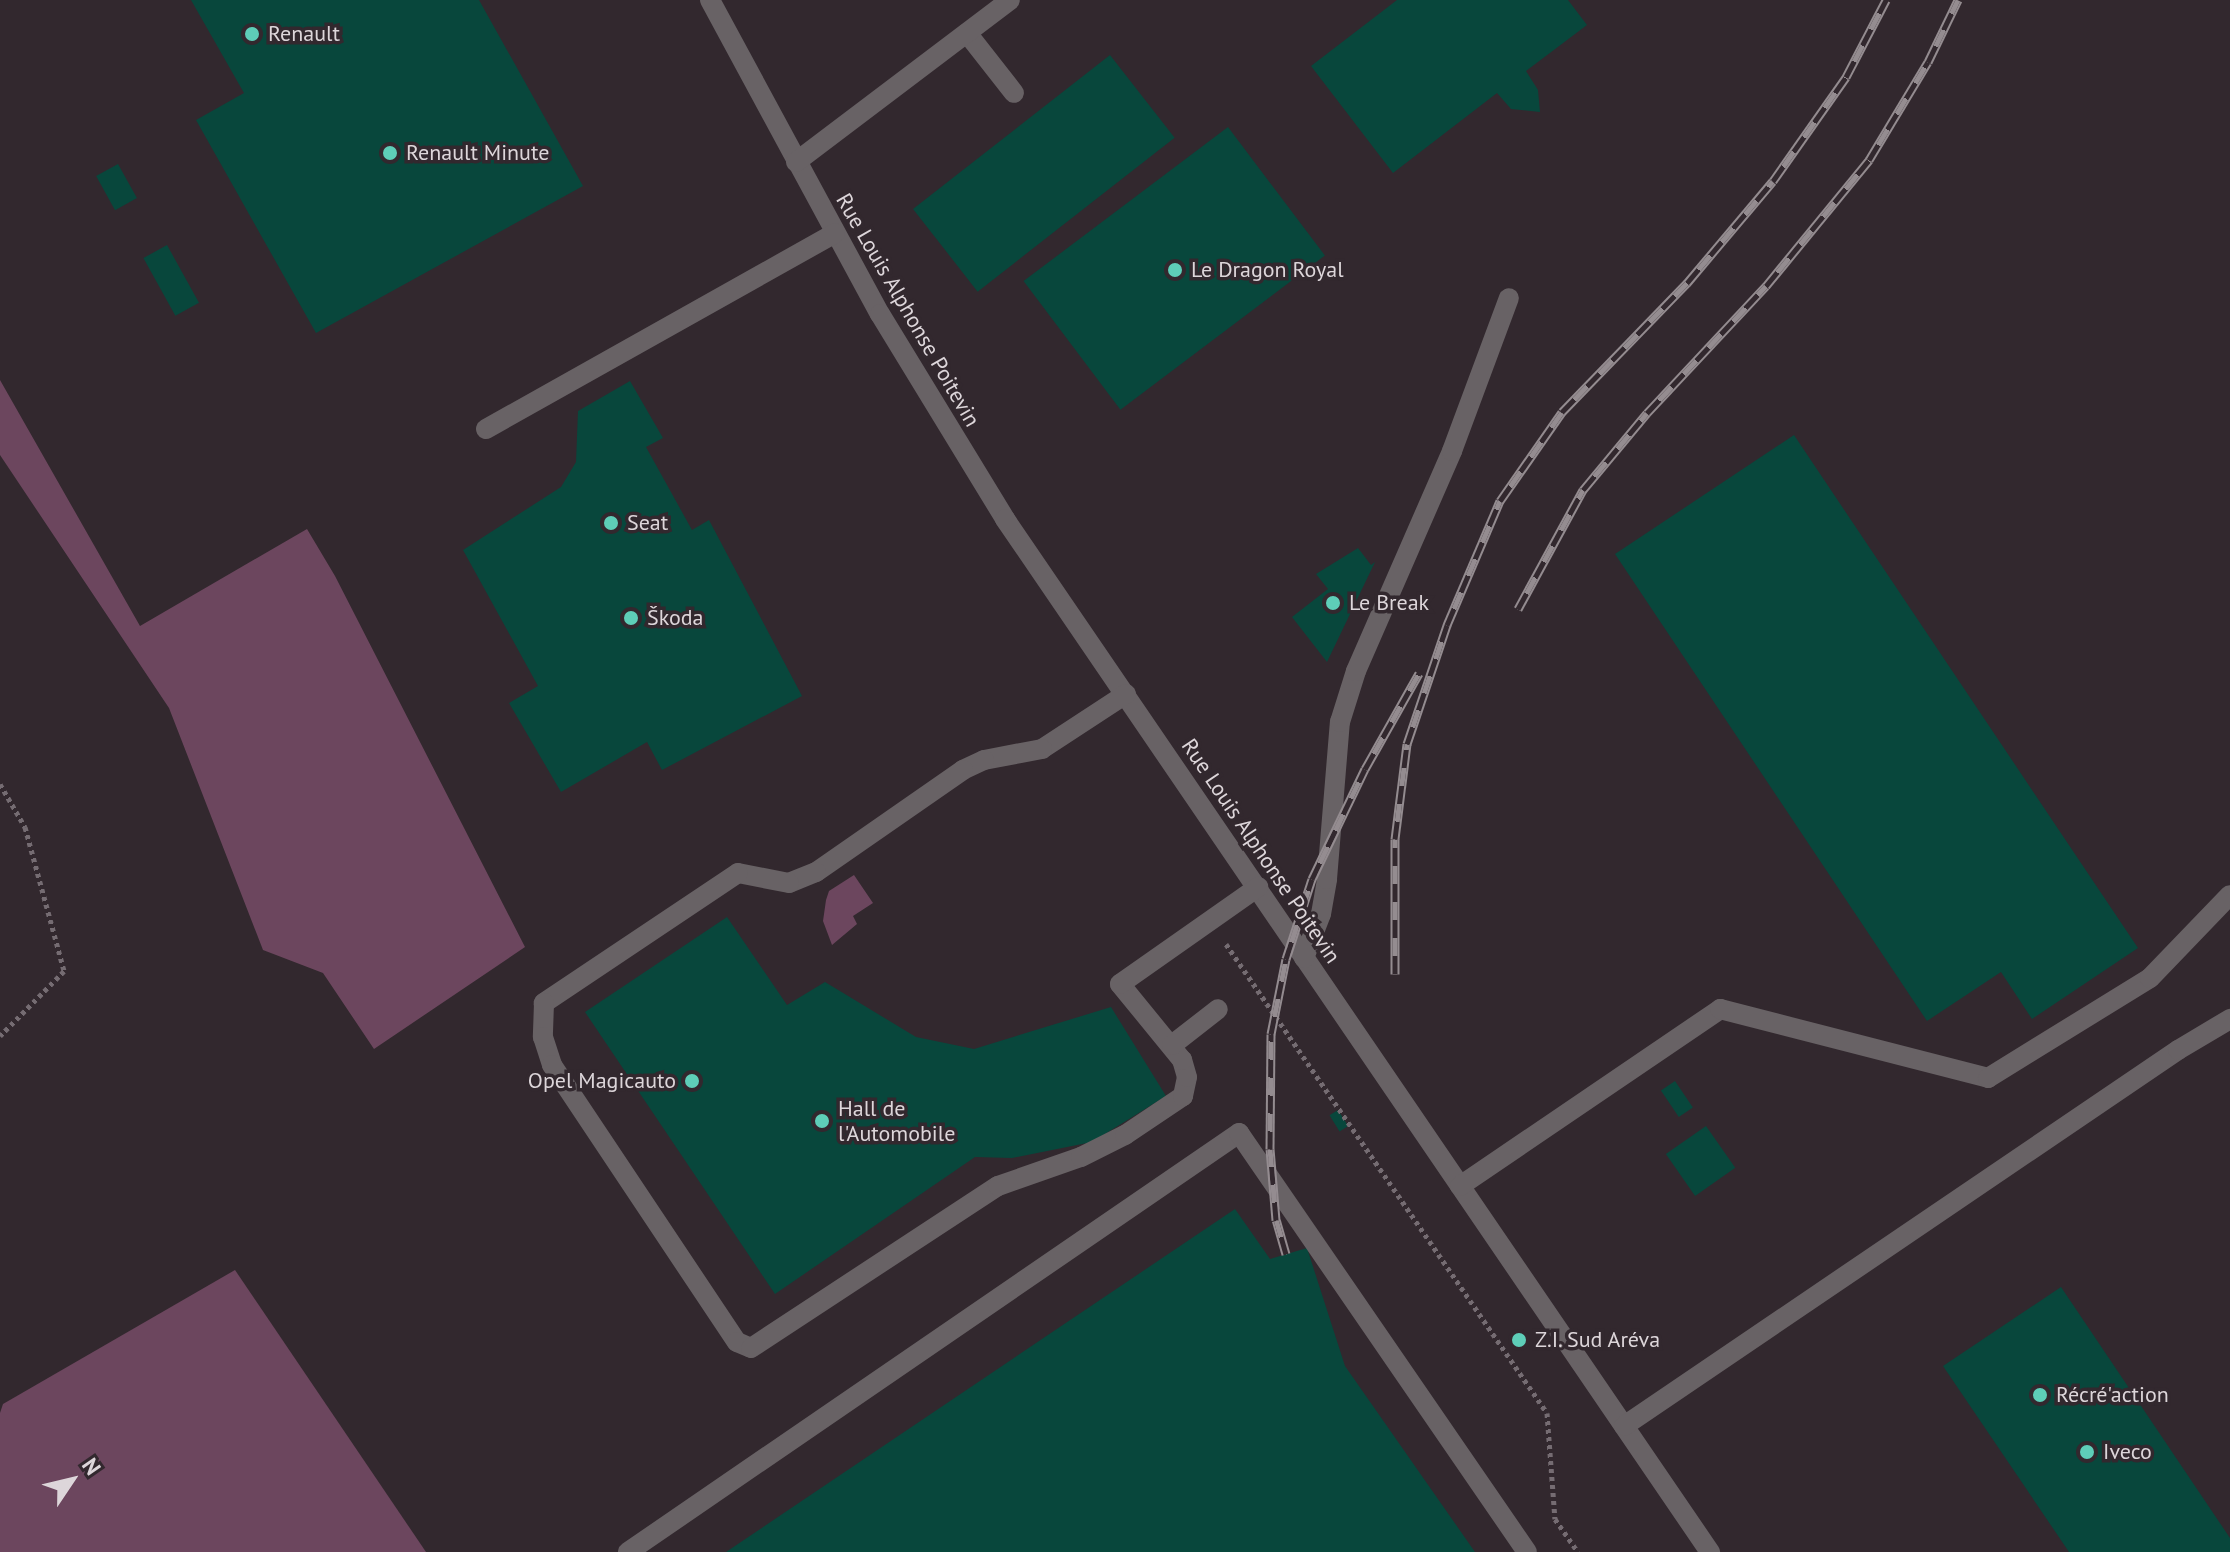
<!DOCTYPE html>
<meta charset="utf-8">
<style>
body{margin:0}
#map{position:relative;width:2230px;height:1552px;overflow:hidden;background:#32282e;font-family:"PT Sans",sans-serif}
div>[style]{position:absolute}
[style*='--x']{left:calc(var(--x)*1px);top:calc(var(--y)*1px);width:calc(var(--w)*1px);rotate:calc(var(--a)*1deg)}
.green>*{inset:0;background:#6c465e}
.building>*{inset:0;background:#08473c;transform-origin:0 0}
.path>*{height:5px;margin-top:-2.5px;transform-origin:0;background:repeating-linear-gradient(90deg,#756c72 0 4px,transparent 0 8px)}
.minor>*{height:20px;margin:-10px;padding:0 10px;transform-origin:10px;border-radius:10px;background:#686265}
.rail>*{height:9px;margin-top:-4.5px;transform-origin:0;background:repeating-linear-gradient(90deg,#32282e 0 18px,#948c90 0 36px);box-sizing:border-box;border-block:2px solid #948c90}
.dots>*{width:22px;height:22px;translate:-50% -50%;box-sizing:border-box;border:4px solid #32282e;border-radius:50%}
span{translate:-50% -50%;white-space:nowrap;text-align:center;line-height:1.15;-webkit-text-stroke:7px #32282e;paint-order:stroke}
.poi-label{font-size:22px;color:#ddd6da}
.left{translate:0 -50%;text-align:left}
.right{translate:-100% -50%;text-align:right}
.street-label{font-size:22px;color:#ddd6da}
.north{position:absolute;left:32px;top:1440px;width:80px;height:80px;-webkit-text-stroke:6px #32282e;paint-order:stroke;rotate:55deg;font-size:22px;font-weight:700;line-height:32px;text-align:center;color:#ddd6da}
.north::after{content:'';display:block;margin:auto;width:28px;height:36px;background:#ddd6da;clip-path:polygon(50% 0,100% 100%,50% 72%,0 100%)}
</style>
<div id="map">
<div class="green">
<i style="clip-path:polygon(0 380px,140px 626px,307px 529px,335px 576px,525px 947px,374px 1049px,323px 973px,263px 950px,169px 708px,0 455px)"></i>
<i style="clip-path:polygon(854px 875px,873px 903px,853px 916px,857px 924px,832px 945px,823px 921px,826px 900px,829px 891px)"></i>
<i style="clip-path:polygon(235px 1270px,426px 1552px,0 1552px,0 1413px,3px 1404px)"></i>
</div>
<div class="building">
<i style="clip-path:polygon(191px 0,479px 0,583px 186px,316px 333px,196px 120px,244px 93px)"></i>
<i style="clip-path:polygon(1397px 0,1568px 0,1587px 25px,1526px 71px,1538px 90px,1540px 112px,1511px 109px,1497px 93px,1393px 173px,1311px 66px)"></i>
<i style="left:1110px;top:55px;width:105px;height:250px;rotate:52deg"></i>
<i style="left:1228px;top:127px;width:161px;height:256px;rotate:53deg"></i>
<i style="left:118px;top:164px;width:39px;height:25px;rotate:61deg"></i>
<i style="left:167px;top:245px;width:66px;height:27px;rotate:61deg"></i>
<i style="clip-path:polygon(630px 381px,663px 438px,646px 447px,692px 530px,709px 520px,802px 696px,662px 770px,647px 742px,561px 792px,509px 703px,538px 686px,463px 550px,561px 487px,576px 462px,578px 411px)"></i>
<i style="clip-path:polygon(1794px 435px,2138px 948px,2032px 1019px,2001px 972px,1927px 1021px,1615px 554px)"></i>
<i style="clip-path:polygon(1358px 548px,1371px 565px,1375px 562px,1327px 662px,1292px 617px,1328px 589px,1316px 574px)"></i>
<i style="clip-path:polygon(727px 917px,787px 1005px,825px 982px,916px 1037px,974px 1049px,1111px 1007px,1166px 1096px,1092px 1142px,1012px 1158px,975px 1157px,775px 1294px,585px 1012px)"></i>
<i style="left:1675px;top:1081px;width:32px;height:17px;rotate:56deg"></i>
<i style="left:1338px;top:1110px;width:19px;height:10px;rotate:58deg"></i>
<i style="left:1706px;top:1126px;width:51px;height:49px;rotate:55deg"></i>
<i style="clip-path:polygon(1235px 1209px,1270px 1259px,1307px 1248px,1345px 1366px,1475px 1552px,726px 1552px)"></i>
<i style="clip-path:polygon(2061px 1287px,2230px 1538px,2230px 1552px,2069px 1552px,1943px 1366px)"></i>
</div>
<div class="path">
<i style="--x:0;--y:784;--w:50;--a:59.8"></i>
<i style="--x:25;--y:827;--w:149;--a:74.8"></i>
<i style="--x:64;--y:971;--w:91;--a:134.6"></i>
<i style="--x:1226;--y:944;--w:568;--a:55.61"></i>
<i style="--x:1547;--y:1413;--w:106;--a:85.7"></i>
<i style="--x:1555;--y:1519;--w:40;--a:55.1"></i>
</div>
<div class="minor">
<i style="--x:710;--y:0;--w:357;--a:61.6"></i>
<i style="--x:880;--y:314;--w:240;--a:58.6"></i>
<i style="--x:1005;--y:519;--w:1251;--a:55.69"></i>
<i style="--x:967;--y:33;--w:76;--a:51.9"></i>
<i style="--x:796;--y:162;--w:268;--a:-37.1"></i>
<i style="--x:486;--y:429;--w:400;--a:-29.3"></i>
<i style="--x:1126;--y:694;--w:100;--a:146.8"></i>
<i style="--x:1042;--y:749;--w:59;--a:169.3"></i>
<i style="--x:984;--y:760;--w:23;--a:155"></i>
<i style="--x:963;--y:770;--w:179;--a:145.2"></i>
<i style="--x:816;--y:872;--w:29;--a:158"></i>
<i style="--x:789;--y:883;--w:52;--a:-168.9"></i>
<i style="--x:738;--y:873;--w:234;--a:146.2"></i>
<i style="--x:544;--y:1003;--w:34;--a:92"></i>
<i style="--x:543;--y:1037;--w:29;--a:72"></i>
<i style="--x:552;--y:1065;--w:333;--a:56.3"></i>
<i style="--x:737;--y:1342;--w:15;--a:23"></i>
<i style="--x:751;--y:1348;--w:295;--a:-33.3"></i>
<i style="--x:998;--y:1186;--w:88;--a:-19.3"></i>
<i style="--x:1081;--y:1157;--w:49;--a:-26.6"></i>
<i style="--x:1125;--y:1135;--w:70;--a:-33.9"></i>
<i style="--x:1183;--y:1096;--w:19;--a:-78"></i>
<i style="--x:1187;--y:1077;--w:18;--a:-106"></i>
<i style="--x:1182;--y:1060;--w:98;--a:-129.2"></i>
<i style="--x:1120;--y:984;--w:169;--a:-35.1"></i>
<i style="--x:1304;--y:958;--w:47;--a:-68.9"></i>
<i style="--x:1321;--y:914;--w:36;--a:-80"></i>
<i style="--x:1327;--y:879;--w:158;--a:-85.3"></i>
<i style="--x:1340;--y:722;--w:53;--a:-72.6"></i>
<i style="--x:1356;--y:671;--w:240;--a:-66.4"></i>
<i style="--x:1452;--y:451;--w:163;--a:-69.6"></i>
<i style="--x:1172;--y:1045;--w:58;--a:-38"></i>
<i style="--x:1460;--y:1186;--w:315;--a:-34.2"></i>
<i style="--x:1720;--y:1009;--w:277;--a:14.4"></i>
<i style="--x:1988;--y:1078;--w:190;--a:-31.7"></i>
<i style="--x:2150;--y:978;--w:115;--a:-46.1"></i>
<i style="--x:1624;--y:1426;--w:670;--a:-34.16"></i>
<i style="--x:2178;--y:1050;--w:61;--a:-30.8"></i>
<i style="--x:628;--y:1552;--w:741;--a:-34.44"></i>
<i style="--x:1239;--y:1133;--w:508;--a:55.5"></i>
</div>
<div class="rail">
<i style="--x:1518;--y:609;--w:136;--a:-61.4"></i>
<i style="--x:1583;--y:490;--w:100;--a:-50.3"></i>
<i style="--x:1647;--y:413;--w:174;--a:-46.9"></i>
<i style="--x:1766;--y:286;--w:163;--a:-50.7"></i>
<i style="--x:1869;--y:160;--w:114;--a:-59"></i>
<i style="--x:1928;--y:62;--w:69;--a:-64.2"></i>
<i style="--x:1395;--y:974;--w:135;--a:-90"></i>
<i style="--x:1395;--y:839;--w:96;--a:-82.8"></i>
<i style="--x:1407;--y:744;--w:126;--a:-71.4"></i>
<i style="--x:1447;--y:625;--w:135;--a:-66.9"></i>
<i style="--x:1500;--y:501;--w:108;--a:-55.1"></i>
<i style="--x:1562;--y:412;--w:180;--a:-45.9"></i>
<i style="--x:1687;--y:283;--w:133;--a:-49.9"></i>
<i style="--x:1773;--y:181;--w:127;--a:-54.9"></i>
<i style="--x:1846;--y:77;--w:87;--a:-62.5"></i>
<i style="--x:1286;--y:1254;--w:35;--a:-106"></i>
<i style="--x:1276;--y:1220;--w:71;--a:-94.8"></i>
<i style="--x:1270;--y:1149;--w:115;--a:-89.5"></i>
<i style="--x:1271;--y:1034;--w:76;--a:-78.7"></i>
<i style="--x:1286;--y:959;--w:84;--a:-72"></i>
<i style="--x:1312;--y:879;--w:122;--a:-64.3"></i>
<i style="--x:1365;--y:769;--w:110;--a:-60.6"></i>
</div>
<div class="dots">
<i style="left:252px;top:34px;background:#5eceb8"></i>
<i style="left:390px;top:153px;background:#5eceb8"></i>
<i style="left:1175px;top:270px;background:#5eceb8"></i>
<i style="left:611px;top:523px;background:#5eceb8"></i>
<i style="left:1333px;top:603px;background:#5eceb8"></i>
<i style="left:631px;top:618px;background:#5eceb8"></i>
<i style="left:692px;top:1081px;background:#5eceb8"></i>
<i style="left:822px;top:1121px;background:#5eceb8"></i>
<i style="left:1519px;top:1340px;background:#5eceb8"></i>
<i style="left:2040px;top:1395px;background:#5eceb8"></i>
<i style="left:2087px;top:1452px;background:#5eceb8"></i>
</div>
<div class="poi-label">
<span class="left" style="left:268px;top:34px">Renault</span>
<span class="left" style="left:406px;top:153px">Renault Minute</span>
<span class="left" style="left:1191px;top:270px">Le Dragon Royal</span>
<span class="left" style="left:627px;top:523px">Seat</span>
<span class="left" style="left:1349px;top:603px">Le Break</span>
<span class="left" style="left:647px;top:618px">Škoda</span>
<span class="right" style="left:676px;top:1081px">Opel Magicauto</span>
<span class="left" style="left:838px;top:1121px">Hall de<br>l'Automobile</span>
<span class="left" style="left:1535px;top:1340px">Z.I. Sud Aréva</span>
<span class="left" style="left:2056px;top:1395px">Récré'action</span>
<span class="left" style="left:2103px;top:1452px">Iveco</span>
</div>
<div class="street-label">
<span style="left:908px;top:310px;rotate:60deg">Rue Louis Alphonse Poitevin</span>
<span style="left:1261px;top:851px;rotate:56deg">Rue Louis Alphonse Poitevin</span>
</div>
<div class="north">N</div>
</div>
